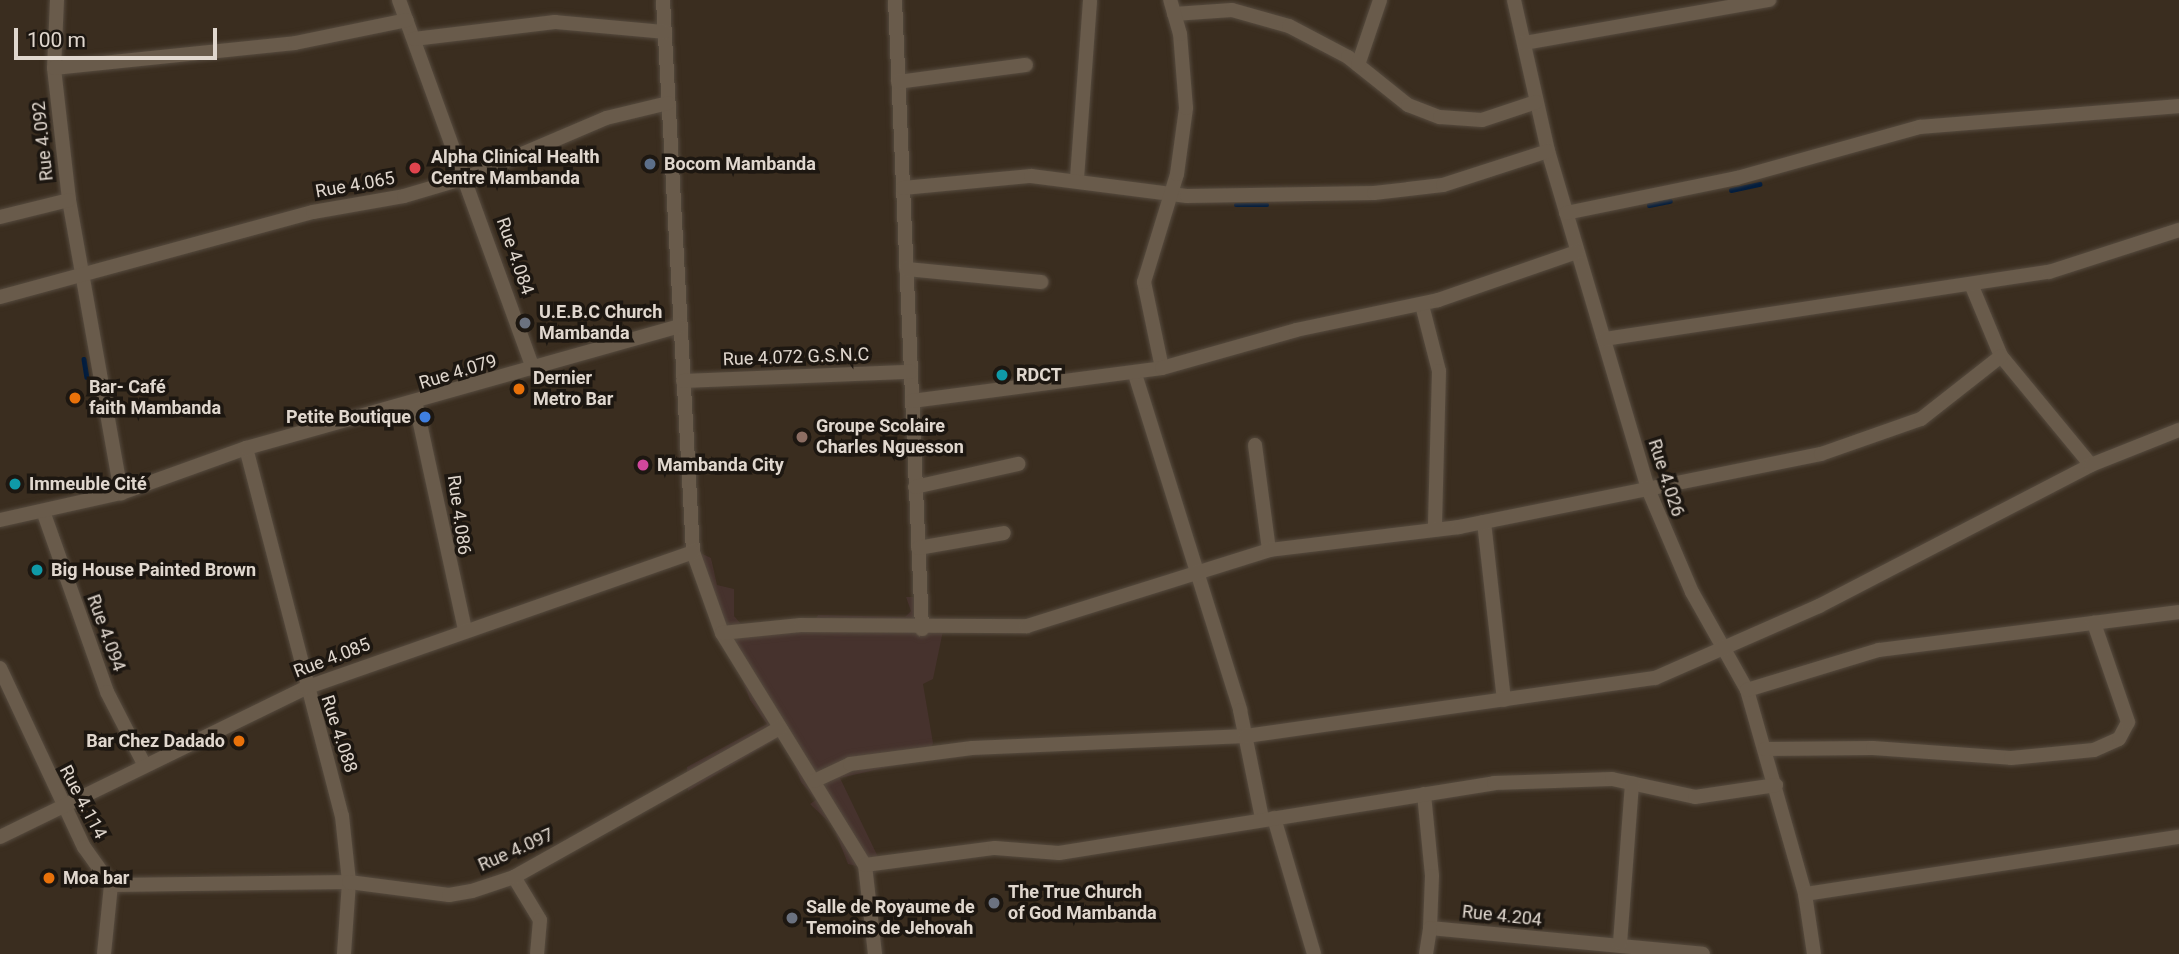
<!DOCTYPE html>
<meta charset="utf-8">
<style>
body{margin:0}
#map{position:relative;width:2179px;height:954px;overflow:hidden;background:#3a2d1f;font-family:Roboto,sans-serif}
div>[style]{position:absolute}
[style*='--x']{left:calc(var(--x)*1px);top:calc(var(--y)*1px);width:calc(var(--w)*1px);rotate:calc(var(--a)*1deg)}
.commercial>*{inset:0;background:#46322d}
.stream>*{height:4.5px;margin:-2.25px;padding:0 2.25px;transform-origin:2.25px;border-radius:2.25px;background:#021d3f}
.roads{filter:drop-shadow(0 0 2px #564b3f) drop-shadow(0 0 2px #564b3f)}
.street>*{height:14px;margin:-7px;padding:0 7px;transform-origin:7px;border-radius:7px;background:#695b4b}
.dots>*{width:19px;height:19px;translate:-50% -50%;box-sizing:border-box;border:4px solid #1d1711;border-radius:50%}
span{translate:-50% -50%;white-space:nowrap;text-align:center;line-height:1.15;-webkit-text-stroke:7px #1d1711;paint-order:stroke}
.street-label{font-size:18px;color:#e0d7ce}
.poi-label{font-size:18px;color:#e0d7ce;font-weight:700}
.left{translate:0 -50%;text-align:left}
.right{translate:-100% -50%;text-align:right}
.scale{position:absolute;left:14px;top:28px;width:203px;height:32px;box-sizing:border-box;border:4px solid #e0d7ce;border-top:0;padding-left:9px;font-size:21px;line-height:24px;white-space:nowrap;color:#e0d7ce;-webkit-text-stroke:5px #1d1711;paint-order:stroke}
</style>
<div id="map">
<div class="commercial">
<i style="clip-path:polygon(694px 550px,711px 558px,717px 585px,734px 589px,734px 616px,742px 625px,814px 622px,818px 615px,905px 617px,911px 611px,906px 597px,926px 597px,927px 625px,944px 626px,933px 679px,923px 684px,933px 743px,927px 758px,840px 778px,880px 861px,869px 869px,848px 864px,833px 826px,810px 804px,816px 800px,801px 782px,783px 735px,688px 791px,687px 767px,767px 724px,750px 700px)"></i>
</div>
<div class="stream">
<i style="--x:1731;--y:190;--w:29;--a:-12"></i>
<i style="--x:1236;--y:205;--w:31;--a:0"></i>
<i style="--x:1649;--y:205;--w:21;--a:-11"></i>
<i style="--x:84;--y:359;--w:18;--a:81"></i>
</div>
<div class="roads">
<div class="street">
<i style="--x:57;--y:0;--w:68;--a:92.5"></i>
<i style="--x:54;--y:68;--w:133;--a:83.5"></i>
<i style="--x:69;--y:200;--w:298;--a:79.9"></i>
<i style="--x:399;--y:0;--w:393;--a:70"></i>
<i style="--x:663;--y:0;--w:553;--a:86.89"></i>
<i style="--x:693;--y:552;--w:86;--a:70.3"></i>
<i style="--x:722;--y:633;--w:273;--a:58.4"></i>
<i style="--x:865;--y:865;--w:90;--a:83.6"></i>
<i style="--x:895;--y:0;--w:630;--a:87.54"></i>
<i style="--x:1514;--y:0;--w:155;--a:77.3"></i>
<i style="--x:1548;--y:151;--w:352;--a:73.5"></i>
<i style="--x:1648;--y:489;--w:112;--a:66.9"></i>
<i style="--x:1692;--y:592;--w:112;--a:60.7"></i>
<i style="--x:1747;--y:690;--w:212;--a:74.1"></i>
<i style="--x:1805;--y:894;--w:61;--a:81.5"></i>
<i style="--x:1174;--y:14;--w:58;--a:-3.9"></i>
<i style="--x:1232;--y:10;--w:59;--a:15.7"></i>
<i style="--x:1289;--y:26;--w:67;--a:27.7"></i>
<i style="--x:1348;--y:57;--w:77;--a:38.7"></i>
<i style="--x:1408;--y:105;--w:34;--a:21"></i>
<i style="--x:1440;--y:117;--w:42;--a:4.1"></i>
<i style="--x:1482;--y:120;--w:57;--a:-18.4"></i>
<i style="--x:414;--y:39;--w:142;--a:-6.9"></i>
<i style="--x:555;--y:22;--w:110;--a:5.2"></i>
<i style="--x:1525;--y:43;--w:248;--a:-10"></i>
<i style="--x:1358;--y:65;--w:69;--a:-71.3"></i>
<i style="--x:54;--y:68;--w:242;--a:-5.9"></i>
<i style="--x:295;--y:43;--w:114;--a:-11.6"></i>
<i style="--x:898;--y:82;--w:129;--a:-7.6"></i>
<i style="--x:1077;--y:178;--w:178;--a:-85.8"></i>
<i style="--x:903;--y:188;--w:129;--a:-5.4"></i>
<i style="--x:1031;--y:176;--w:157;--a:7.3"></i>
<i style="--x:1187;--y:196;--w:187;--a:-0.9"></i>
<i style="--x:1374;--y:193;--w:69;--a:-6.6"></i>
<i style="--x:1443;--y:185;--w:110;--a:-17.9"></i>
<i style="--x:1566;--y:213;--w:175;--a:-11.6"></i>
<i style="--x:1737;--y:178;--w:190;--a:-15.6"></i>
<i style="--x:1920;--y:127;--w:260;--a:-4.6"></i>
<i style="--x:0;--y:217;--w:71;--a:-13.8"></i>
<i style="--x:906;--y:269;--w:136;--a:5.5"></i>
<i style="--x:1971;--y:284;--w:78;--a:67.4"></i>
<i style="--x:2001;--y:356;--w:141;--a:50.5"></i>
<i style="--x:0;--y:297;--w:324;--a:-15.2"></i>
<i style="--x:313;--y:212;--w:92;--a:-10"></i>
<i style="--x:404;--y:196;--w:67;--a:-16.5"></i>
<i style="--x:468;--y:177;--w:150;--a:-23.1"></i>
<i style="--x:606;--y:118;--w:64;--a:-13.6"></i>
<i style="--x:1422;--y:305;--w:68;--a:75.6"></i>
<i style="--x:1439;--y:371;--w:158;--a:91.5"></i>
<i style="--x:1604;--y:339;--w:450;--a:-8.6"></i>
<i style="--x:2049;--y:272;--w:137;--a:-17.9"></i>
<i style="--x:1162;--y:368;--w:88;--a:-101.8"></i>
<i style="--x:1144;--y:282;--w:113;--a:-73"></i>
<i style="--x:1177;--y:174;--w:67;--a:-82.2"></i>
<i style="--x:1186;--y:108;--w:74;--a:-94.6"></i>
<i style="--x:1180;--y:34;--w:35;--a:-106"></i>
<i style="--x:1135;--y:374;--w:352;--a:72.6"></i>
<i style="--x:1240;--y:710;--w:110;--a:78.5"></i>
<i style="--x:683;--y:381;--w:228;--a:-2.3"></i>
<i style="--x:912;--y:401;--w:252;--a:-7.5"></i>
<i style="--x:1162;--y:368;--w:139;--a:-15.8"></i>
<i style="--x:1296;--y:330;--w:145;--a:-11.9"></i>
<i style="--x:1438;--y:300;--w:147;--a:-19.1"></i>
<i style="--x:416;--y:405;--w:229;--a:77.7"></i>
<i style="--x:1255;--y:445;--w:106;--a:82.4"></i>
<i style="--x:246;--y:448;--w:380;--a:75.4"></i>
<i style="--x:342;--y:816;--w:66;--a:83.9"></i>
<i style="--x:349;--y:882;--w:72;--a:94"></i>
<i style="--x:915;--y:487;--w:106;--a:-12.6"></i>
<i style="--x:43;--y:511;--w:192;--a:70.5"></i>
<i style="--x:107;--y:692;--w:81;--a:62.8"></i>
<i style="--x:0;--y:520;--w:124;--a:-12.6"></i>
<i style="--x:121;--y:493;--w:133;--a:-19.8"></i>
<i style="--x:246;--y:448;--w:451;--a:-15.7"></i>
<i style="--x:1484;--y:522;--w:179;--a:83.6"></i>
<i style="--x:918;--y:548;--w:87;--a:-9.9"></i>
<i style="--x:722;--y:633;--w:79;--a:-5.8"></i>
<i style="--x:801;--y:625;--w:226;--a:0.3"></i>
<i style="--x:1027;--y:626;--w:254;--a:-17.4"></i>
<i style="--x:1269;--y:550;--w:191;--a:-6.9"></i>
<i style="--x:1459;--y:527;--w:369;--a:-11.4"></i>
<i style="--x:1821;--y:454;--w:106;--a:-19.3"></i>
<i style="--x:1921;--y:419;--w:102;--a:-38.2"></i>
<i style="--x:0;--y:668;--w:198;--a:64.9"></i>
<i style="--x:84;--y:847;--w:47;--a:54.6"></i>
<i style="--x:111;--y:885;--w:69;--a:95.8"></i>
<i style="--x:1747;--y:690;--w:138;--a:-16.9"></i>
<i style="--x:1879;--y:650;--w:302;--a:-7.2"></i>
<i style="--x:1765;--y:749;--w:108;--a:-0.5"></i>
<i style="--x:1873;--y:748;--w:138;--a:4.1"></i>
<i style="--x:2011;--y:758;--w:83;--a:-5.5"></i>
<i style="--x:2094;--y:750;--w:27;--a:-24"></i>
<i style="--x:2119;--y:739;--w:19;--a:-62"></i>
<i style="--x:2128;--y:722;--w:105;--a:-109"></i>
<i style="--x:814;--y:781;--w:40;--a:-25"></i>
<i style="--x:850;--y:764;--w:123;--a:-7.5"></i>
<i style="--x:972;--y:748;--w:274;--a:-2.5"></i>
<i style="--x:1246;--y:736;--w:413;--a:-8.1"></i>
<i style="--x:1655;--y:678;--w:179;--a:-23.7"></i>
<i style="--x:1819;--y:606;--w:306;--a:-27.4"></i>
<i style="--x:2091;--y:465;--w:95;--a:-21.7"></i>
<i style="--x:1424;--y:794;--w:82;--a:84.4"></i>
<i style="--x:1432;--y:876;--w:52;--a:92.2"></i>
<i style="--x:1430;--y:928;--w:274;--a:5.4"></i>
<i style="--x:1274;--y:818;--w:142;--a:73.6"></i>
<i style="--x:0;--y:837;--w:339;--a:-26"></i>
<i style="--x:305;--y:688;--w:411;--a:-19.3"></i>
<i style="--x:865;--y:865;--w:131;--a:-7.5"></i>
<i style="--x:995;--y:848;--w:64;--a:4.5"></i>
<i style="--x:1059;--y:853;--w:441;--a:-9.1"></i>
<i style="--x:1494;--y:783;--w:118;--a:-1.9"></i>
<i style="--x:1612;--y:779;--w:85;--a:12.2"></i>
<i style="--x:1695;--y:797;--w:82;--a:-8.4"></i>
<i style="--x:514;--y:877;--w:50;--a:58.8"></i>
<i style="--x:540;--y:920;--w:34;--a:95"></i>
<i style="--x:111;--y:885;--w:238;--a:-0.7"></i>
<i style="--x:349;--y:882;--w:101;--a:7.4"></i>
<i style="--x:449;--y:895;--w:23;--a:-10"></i>
<i style="--x:472;--y:891;--w:44;--a:-18.4"></i>
<i style="--x:514;--y:877;--w:305;--a:-29.3"></i>
<i style="--x:1805;--y:894;--w:378;--a:-8.7"></i>
<i style="--x:1620;--y:943;--w:160;--a:-85.7"></i>
<i style="--x:1426;--y:954;--w:26;--a:-81"></i>
</div>
</div>
<div class="dots">
<i style="left:650px;top:164px;background:#5c6f8a"></i>
<i style="left:415px;top:168px;background:#e0444e"></i>
<i style="left:525px;top:323px;background:#6b7280"></i>
<i style="left:1002px;top:375px;background:#0f9aa8"></i>
<i style="left:519px;top:389px;background:#e8710a"></i>
<i style="left:75px;top:398px;background:#e8710a"></i>
<i style="left:425px;top:417px;background:#3f7fe0"></i>
<i style="left:802px;top:437px;background:#8d6e63"></i>
<i style="left:643px;top:465px;background:#d1479c"></i>
<i style="left:15px;top:484px;background:#0f9aa8"></i>
<i style="left:37px;top:570px;background:#0f9aa8"></i>
<i style="left:239px;top:741px;background:#e8710a"></i>
<i style="left:49px;top:878px;background:#e8710a"></i>
<i style="left:994px;top:903px;background:#6b7280"></i>
<i style="left:792px;top:918px;background:#6b7280"></i>
</div>
<div class="street-label">
<span style="left:43px;top:141px;rotate:-96deg">Rue 4.092</span>
<span style="left:355px;top:185px;rotate:-10deg">Rue 4.065</span>
<span style="left:515px;top:256px;rotate:71deg">Rue 4.084</span>
<span style="left:796px;top:357px;rotate:-2deg">Rue 4.072 G.S.N.C</span>
<span style="left:458px;top:372px;rotate:-17deg">Rue 4.079</span>
<span style="left:1666px;top:478px;rotate:72deg">Rue 4.026</span>
<span style="left:459px;top:515px;rotate:82deg">Rue 4.086</span>
<span style="left:106px;top:633px;rotate:70deg">Rue 4.094</span>
<span style="left:332px;top:658px;rotate:-21deg">Rue 4.085</span>
<span style="left:339px;top:734px;rotate:72deg">Rue 4.088</span>
<span style="left:83px;top:802px;rotate:62deg">Rue 4.114</span>
<span style="left:516px;top:850px;rotate:-24deg">Rue 4.097</span>
<span style="left:1502px;top:916px;rotate:6deg">Rue 4.204</span>
</div>
<div class="poi-label">
<span class="left" style="left:431px;top:168px">Alpha Clinical Health<br>Centre Mambanda</span>
<span class="left" style="left:664px;top:164px">Bocom Mambanda</span>
<span class="left" style="left:539px;top:323px">U.E.B.C Church<br>Mambanda</span>
<span class="left" style="left:1016px;top:375px">RDCT</span>
<span class="left" style="left:533px;top:389px">Dernier<br>Metro Bar</span>
<span class="left" style="left:89px;top:398px">Bar- Café<br>faith Mambanda</span>
<span class="right" style="left:411px;top:417px">Petite Boutique</span>
<span class="left" style="left:816px;top:437px">Groupe Scolaire<br>Charles Nguesson</span>
<span class="left" style="left:657px;top:465px">Mambanda City</span>
<span class="left" style="left:29px;top:484px">Immeuble Cité</span>
<span class="left" style="left:51px;top:570px">Big House Painted Brown</span>
<span class="right" style="left:225px;top:741px">Bar Chez Dadado</span>
<span class="left" style="left:63px;top:878px">Moa bar</span>
<span class="left" style="left:1008px;top:903px">The True Church<br>of God Mambanda</span>
<span class="left" style="left:806px;top:918px">Salle de Royaume de<br>Temoins de Jehovah</span>
</div>
<div class="scale">100 m</div>
</div>
